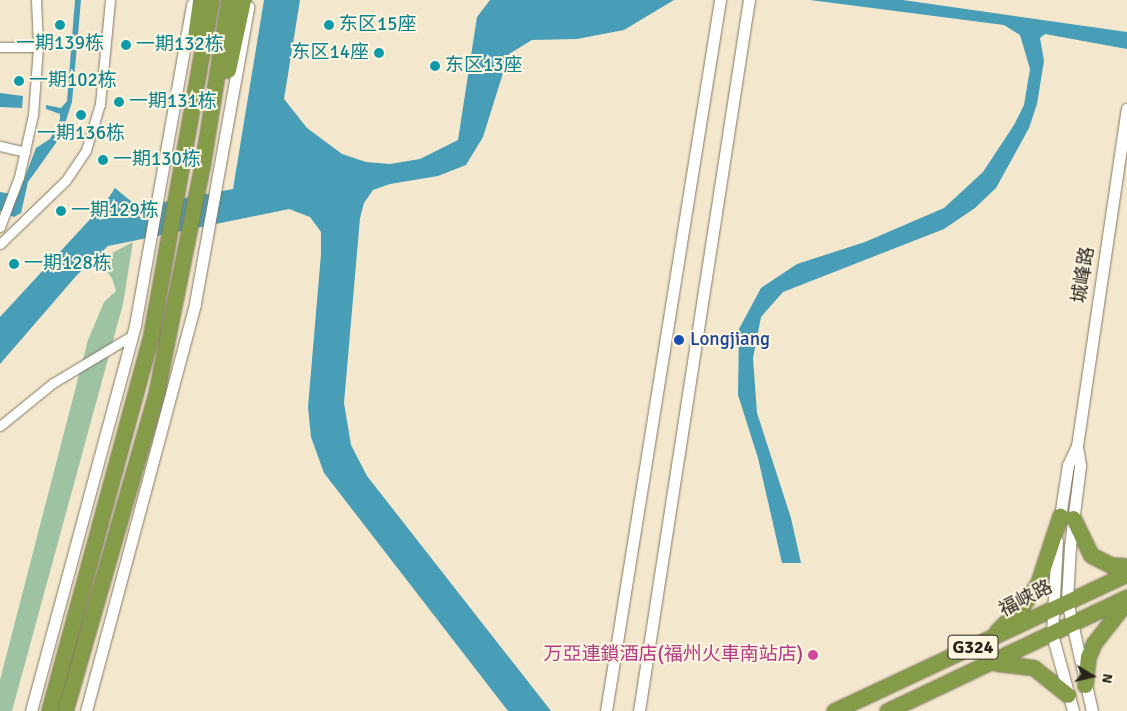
<!DOCTYPE html>
<meta charset="utf-8">
<style>
body{margin:0}
#map{position:relative;width:1127px;height:711px;overflow:hidden;background:#f3e7ce;font-family:Signika,"Noto Sans SC",sans-serif}
div>[style]{position:absolute}
[style*='--x']{left:calc(var(--x)*1px);top:calc(var(--y)*1px);width:calc(var(--w)*1px);rotate:calc(var(--a)*1deg)}
.green>*{inset:0;background:#9dc3a2}
.water>*{inset:0;background:#489db7}
.roads{filter:drop-shadow(0 0 1px #827861) drop-shadow(0 0 1px #827861)}
.street>*{height:9px;margin:-4.5px;padding:0 4.5px;transform-origin:4.5px;border-radius:4.5px;background:#fff}
.secondary>*{height:11px;margin:-5.5px;padding:0 5.5px;transform-origin:5.5px;border-radius:5.5px;background:#fff}
.highway>*{height:15px;margin:-7.5px;padding:0 7.5px;transform-origin:7.5px;border-radius:7.5px;background:#849c48}
.dots>*{width:14px;height:14px;translate:-50% -50%;box-sizing:border-box;border:2px solid #fef5e0;border-radius:50%}
span{translate:-50% -50%;white-space:nowrap;text-align:center;line-height:1.15;-webkit-text-stroke:4px #fef5e0;paint-order:stroke}
.shield-label span{padding:1px 4px;background:#fef5e0;border:1px solid;border-radius:4px;-webkit-text-stroke-width:0}
.shield-label{font-size:18px;color:#28241b;font-weight:700}
.culture-label{font-size:19px;color:#0d838f}
.left{translate:0 -50%;text-align:left}
.right{translate:-100% -50%;text-align:right}
.street-label{font-size:19px;color:#28241b}
.transit-label{font-size:19px;color:#164399}
.hotel-label{font-size:19px;color:#b23c85}
.north{position:absolute;left:1067px;top:651px;width:50px;height:50px;-webkit-text-stroke:4px #fef5e0;paint-order:stroke;rotate:99deg;font-size:14px;font-weight:700;line-height:20px;text-align:center;color:#28241b}
.north::after{content:'';display:block;margin:auto;width:18px;height:22px;background:#28241b;clip-path:polygon(50% 0,100% 100%,50% 72%,0 100%)}
</style>
<div id="map">
<div class="green">
<i style="clip-path:polygon(133px 242px,123px 304px,12px 711px,0 711px,0 680px,88px 340px,104px 302px,116px 291px,112px 278px,97px 261px)"></i>
</div>
<div class="water">
<i style="clip-path:polygon(75px 0,81px 0,72px 102px,61px 136px,28px 182px,21px 213px,14px 217px,0 211px,0 192px,18px 195px,36px 148px,50px 139px,60px 119px,60px 114px,46px 109px,46px 105px,61px 108px,67px 101px)"></i>
<i style="clip-path:polygon(264px 0,300px 0,284px 99px,307px 128px,342px 154px,366px 162px,390px 164px,420px 159px,458px 140px,477px 17px,490px 0,674px 0,624px 30px,577px 39px,532px 40px,509px 54px,483px 137px,466px 165px,438px 176px,390px 184px,373px 190px,364px 203px,360px 218px,344px 403px,351px 445px,367px 476px,551px 711px,508px 711px,324px 473px,311px 437px,308px 407px,321px 254px,321px 232px,310px 217px,289px 209px,108px 246px,77px 275px,0 364px,0 317px,105px 203px,115px 188px,138px 207px,233px 189px)"></i>
<i style="clip-path:polygon(810px 0,903px 0,1127px 32px,1127px 49px,1045px 34px,1040px 38px,1044px 61px,1037px 104px,1029px 128px,996px 188px,975px 208px,944px 229px,783px 292px,761px 317px,753px 358px,757px 413px,791px 518px,801px 563px,782px 563px,758px 458px,738px 395px,739px 329px,761px 288px,797px 264px,865px 242px,944px 208px,983px 172px,1014px 125px,1024px 105px,1030px 69px,1020px 35px,1004px 25px)"></i>
<i style="clip-path:polygon(0 93px,23px 96px,22px 108px,0 107px)"></i>
</div>
<div class="roads">
<div class="street">
<i style="--x:0;--y:47;--w:38;--a:0"></i>
<i style="--x:0;--y:146;--w:26;--a:13"></i>
<i style="--x:0;--y:227;--w:53;--a:-69.2"></i>
<i style="--x:19;--y:177;--w:64;--a:-77.3"></i>
<i style="--x:33;--y:115;--w:68;--a:-85.8"></i>
<i style="--x:38;--y:47;--w:47;--a:-92.4"></i>
<i style="--x:0;--y:244;--w:92;--a:-44.1"></i>
<i style="--x:66;--y:180;--w:36;--a:-56"></i>
<i style="--x:86;--y:150;--w:48;--a:-73.1"></i>
<i style="--x:100;--y:104;--w:104;--a:-84.5"></i>
<i style="--x:0;--y:426;--w:68;--a:-39.1"></i>
<i style="--x:53;--y:383;--w:93;--a:-31"></i>
</div>
<div class="secondary">
<i style="--x:1077;--y:446;--w:20;--a:81"></i>
<i style="--x:1080;--y:466;--w:81;--a:97.1"></i>
<i style="--x:1070;--y:546;--w:55;--a:93.1"></i>
<i style="--x:1067;--y:601;--w:113;--a:77.2"></i>
<i style="--x:1059;--y:523;--w:59;--a:-81.2"></i>
<i style="--x:1068;--y:465;--w:21;--a:-65"></i>
<i style="--x:1077;--y:446;--w:341;--a:-81.6"></i>
<i style="--x:1057;--y:541;--w:93;--a:93.1"></i>
<i style="--x:1052;--y:634;--w:80;--a:74.7"></i>
<i style="--x:31;--y:711;--w:400;--a:-74.9"></i>
<i style="--x:135;--y:325;--w:326;--a:-79.9"></i>
<i style="--x:86;--y:711;--w:422;--a:-75"></i>
<i style="--x:195;--y:303;--w:301;--a:-79.8"></i>
<i style="--x:606;--y:711;--w:720;--a:-80.89"></i>
<i style="--x:639;--y:711;--w:719;--a:-81.21"></i>
</div>
<div class="highway">
<i style="--x:195;--y:37;--w:37;--a:-82"></i>
<i style="--x:228;--y:70;--w:72;--a:-77.9"></i>
<i style="--x:1073;--y:518;--w:41;--a:64.1"></i>
<i style="--x:1091;--y:555;--w:22;--a:27"></i>
<i style="--x:1111;--y:565;--w:16;--a:4"></i>
<i style="--x:997;--y:631;--w:37;--a:-45"></i>
<i style="--x:1023;--y:605;--w:27;--a:-56"></i>
<i style="--x:1038;--y:583;--w:71;--a:-71.8"></i>
<i style="--x:996;--y:663;--w:38;--a:7"></i>
<i style="--x:1034;--y:668;--w:43;--a:38.5"></i>
<i style="--x:1085;--y:685;--w:28;--a:-84"></i>
<i style="--x:1088;--y:657;--w:15;--a:-67"></i>
<i style="--x:1094;--y:643;--w:52;--a:-52"></i>
<i style="--x:49;--y:711;--w:390;--a:-74.8"></i>
<i style="--x:151;--y:335;--w:340;--a:-79.8"></i>
<i style="--x:65;--y:711;--w:330;--a:-74"></i>
<i style="--x:156;--y:394;--w:233;--a:-78.6"></i>
<i style="--x:202;--y:166;--w:168;--a:-80.8"></i>
<i style="--x:834;--y:711;--w:323;--a:-25.1"></i>
<i style="--x:887;--y:711;--w:266;--a:-25.4"></i>
</div>
</div>
<div class="dots">
<i style="left:60px;top:25px;background:#0f9aa8"></i>
<i style="left:329px;top:25px;background:#0f9aa8"></i>
<i style="left:126px;top:45px;background:#0f9aa8"></i>
<i style="left:379px;top:53px;background:#0f9aa8"></i>
<i style="left:435px;top:66px;background:#0f9aa8"></i>
<i style="left:19px;top:81px;background:#0f9aa8"></i>
<i style="left:119px;top:102px;background:#0f9aa8"></i>
<i style="left:81px;top:115px;background:#0f9aa8"></i>
<i style="left:103px;top:160px;background:#0f9aa8"></i>
<i style="left:61px;top:211px;background:#0f9aa8"></i>
<i style="left:14px;top:264px;background:#0f9aa8"></i>
<i style="left:679px;top:340px;background:#1a4fb4"></i>
<i style="left:813px;top:655px;background:#d1479c"></i>
</div>
<div class="shield-label">
<span style="left:973px;top:647px">G324</span>
</div>
<div class="culture-label">
<span class="left" style="left:339px;top:25px">东区15座</span>
<span style="left:60px;top:44px">一期139栋</span>
<span class="left" style="left:136px;top:45px">一期132栋</span>
<span class="right" style="left:369px;top:53px">东区14座</span>
<span class="left" style="left:445px;top:66px">东区13座</span>
<span class="left" style="left:29px;top:81px">一期102栋</span>
<span class="left" style="left:129px;top:102px">一期131栋</span>
<span style="left:81px;top:134px">一期136栋</span>
<span class="left" style="left:113px;top:160px">一期130栋</span>
<span class="left" style="left:71px;top:211px">一期129栋</span>
<span class="left" style="left:24px;top:264px">一期128栋</span>
</div>
<div class="street-label">
<span style="left:1084px;top:275px;rotate:-81deg">城峰路</span>
<span style="left:1026px;top:599px;rotate:-27deg">福峡路</span>
</div>
<div class="transit-label">
<span class="left" style="left:690px;top:340px">Longjiang</span>
</div>
<div class="hotel-label">
<span class="right" style="left:803px;top:655px">万亞連鎖酒店(福州火車南站店)</span>
</div>
<div class="north">N</div>
</div>
